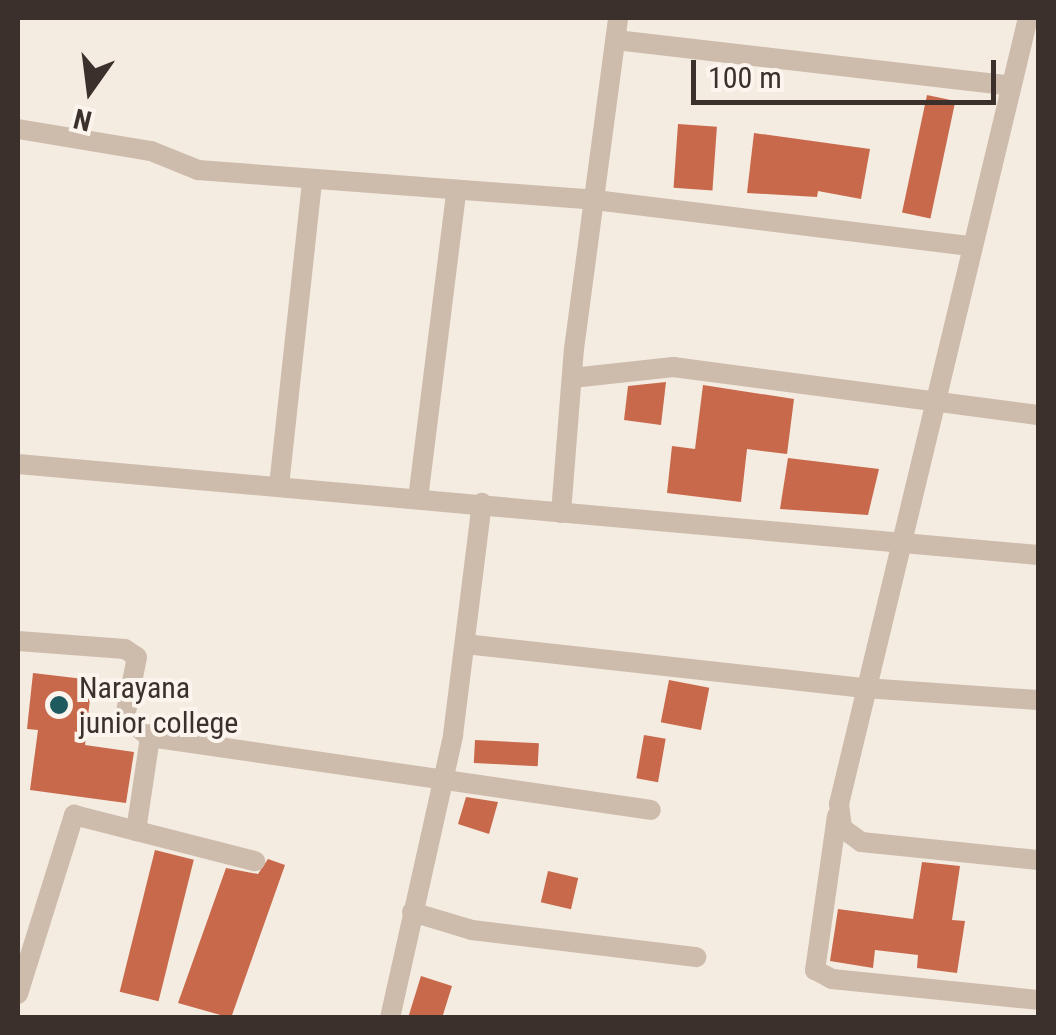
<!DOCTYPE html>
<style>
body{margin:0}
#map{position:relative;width:1056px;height:1035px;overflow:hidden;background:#f4ebe1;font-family:"Roboto Condensed",sans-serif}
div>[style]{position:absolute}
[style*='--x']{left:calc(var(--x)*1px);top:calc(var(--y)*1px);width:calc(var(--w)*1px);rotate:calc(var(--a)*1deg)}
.building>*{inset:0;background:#c8694b;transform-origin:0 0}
.minor>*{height:20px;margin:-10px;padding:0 10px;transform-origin:10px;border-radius:10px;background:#cdbbac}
.dots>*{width:28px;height:28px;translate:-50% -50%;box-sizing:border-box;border:5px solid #fbf5ee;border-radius:50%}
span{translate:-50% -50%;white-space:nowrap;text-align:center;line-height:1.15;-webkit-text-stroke:8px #fbf5ee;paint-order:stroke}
.poi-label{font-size:30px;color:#3b302b}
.left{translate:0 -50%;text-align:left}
.frame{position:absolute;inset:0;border:20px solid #3b302b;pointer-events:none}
.north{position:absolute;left:40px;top:40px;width:100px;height:100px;-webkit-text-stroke:8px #fbf5ee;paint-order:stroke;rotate:194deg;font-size:28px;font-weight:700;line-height:40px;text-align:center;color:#3b302b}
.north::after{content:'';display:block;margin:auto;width:35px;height:45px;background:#3b302b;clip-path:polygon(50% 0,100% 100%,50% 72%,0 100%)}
.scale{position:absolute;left:691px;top:60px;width:305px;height:45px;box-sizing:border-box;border:5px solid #3b302b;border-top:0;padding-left:12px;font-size:30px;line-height:35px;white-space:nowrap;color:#3b302b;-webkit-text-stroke:8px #fbf5ee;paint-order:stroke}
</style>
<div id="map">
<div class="building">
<i style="left:927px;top:95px;width:29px;height:120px;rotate:12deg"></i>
<i style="left:678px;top:124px;width:39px;height:64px;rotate:4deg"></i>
<i style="clip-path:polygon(754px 133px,870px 149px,861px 199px,818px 191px,817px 197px,747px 193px)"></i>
<i style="clip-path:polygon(666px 382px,661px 425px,624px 420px,628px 386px)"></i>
<i style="clip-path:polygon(703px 385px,794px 399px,787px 454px,747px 449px,741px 502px,667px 493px,672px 446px,695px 449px)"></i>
<i style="clip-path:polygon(788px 458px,879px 469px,868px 515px,780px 509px)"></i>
<i style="clip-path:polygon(33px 673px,92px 680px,85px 745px,134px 752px,126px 803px,30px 790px,38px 730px,27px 729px)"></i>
<i style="left:669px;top:680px;width:41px;height:43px;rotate:11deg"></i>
<i style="left:644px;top:735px;width:22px;height:44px;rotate:10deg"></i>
<i style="left:475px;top:740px;width:64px;height:23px;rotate:3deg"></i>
<i style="clip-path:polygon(466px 797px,498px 802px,489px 834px,458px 824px)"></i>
<i style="left:155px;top:850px;width:40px;height:146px;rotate:14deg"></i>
<i style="clip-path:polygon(268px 859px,285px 865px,231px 1018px,178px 1003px,226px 868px,258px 874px)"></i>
<i style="clip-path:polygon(922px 862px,960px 866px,952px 920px,965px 921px,957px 973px,917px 968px,918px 955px,875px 950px,873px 968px,830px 961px,838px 909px,913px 919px)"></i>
<i style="left:548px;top:871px;width:31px;height:32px;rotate:13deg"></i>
<i style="clip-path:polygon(421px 976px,452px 986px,442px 1018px,408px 1018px)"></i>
</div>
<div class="minor">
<i style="--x:1028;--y:18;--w:808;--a:103.52"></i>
<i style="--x:839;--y:804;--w:24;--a:83"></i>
<i style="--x:842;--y:828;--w:24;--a:36"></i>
<i style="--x:861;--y:842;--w:178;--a:5.8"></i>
<i style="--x:616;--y:40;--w:398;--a:6.6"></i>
<i style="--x:18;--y:129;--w:135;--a:9.4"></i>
<i style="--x:151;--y:151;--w:51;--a:22"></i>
<i style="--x:198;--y:170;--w:398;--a:4.3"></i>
<i style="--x:595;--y:200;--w:378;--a:7"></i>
<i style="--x:572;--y:378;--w:102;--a:-6.2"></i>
<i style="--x:673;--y:367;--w:368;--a:7.5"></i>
<i style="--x:18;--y:464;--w:1024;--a:5.1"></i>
<i style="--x:279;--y:486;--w:307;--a:-83.8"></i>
<i style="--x:418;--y:499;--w:309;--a:-82.9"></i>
<i style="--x:561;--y:513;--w:165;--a:-85.5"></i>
<i style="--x:574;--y:349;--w:334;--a:-82.4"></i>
<i style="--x:18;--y:641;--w:107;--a:4.3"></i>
<i style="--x:125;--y:649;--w:14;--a:34"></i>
<i style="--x:137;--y:657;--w:61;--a:101.3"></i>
<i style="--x:125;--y:717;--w:32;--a:39"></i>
<i style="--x:150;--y:737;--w:506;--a:8.29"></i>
<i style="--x:465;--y:644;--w:402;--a:6.3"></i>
<i style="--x:865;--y:688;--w:173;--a:4"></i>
<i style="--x:837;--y:816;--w:156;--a:98.1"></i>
<i style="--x:815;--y:970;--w:19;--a:28"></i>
<i style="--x:832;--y:979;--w:207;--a:5.8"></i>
<i style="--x:136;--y:831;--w:95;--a:-81.5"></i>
<i style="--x:412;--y:912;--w:63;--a:16.7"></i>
<i style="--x:472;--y:930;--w:226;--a:6.9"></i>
<i style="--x:18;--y:994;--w:188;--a:-72.6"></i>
<i style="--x:74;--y:815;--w:187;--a:14.3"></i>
<i style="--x:390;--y:1018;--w:290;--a:-77.4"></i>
<i style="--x:453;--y:735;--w:234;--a:-82.9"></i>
</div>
<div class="dots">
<i style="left:59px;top:705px;background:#1f5a5e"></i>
</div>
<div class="poi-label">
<span class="left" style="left:79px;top:705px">Narayana<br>junior college</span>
</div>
<div class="frame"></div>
<div class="north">N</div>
<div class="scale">100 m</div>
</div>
